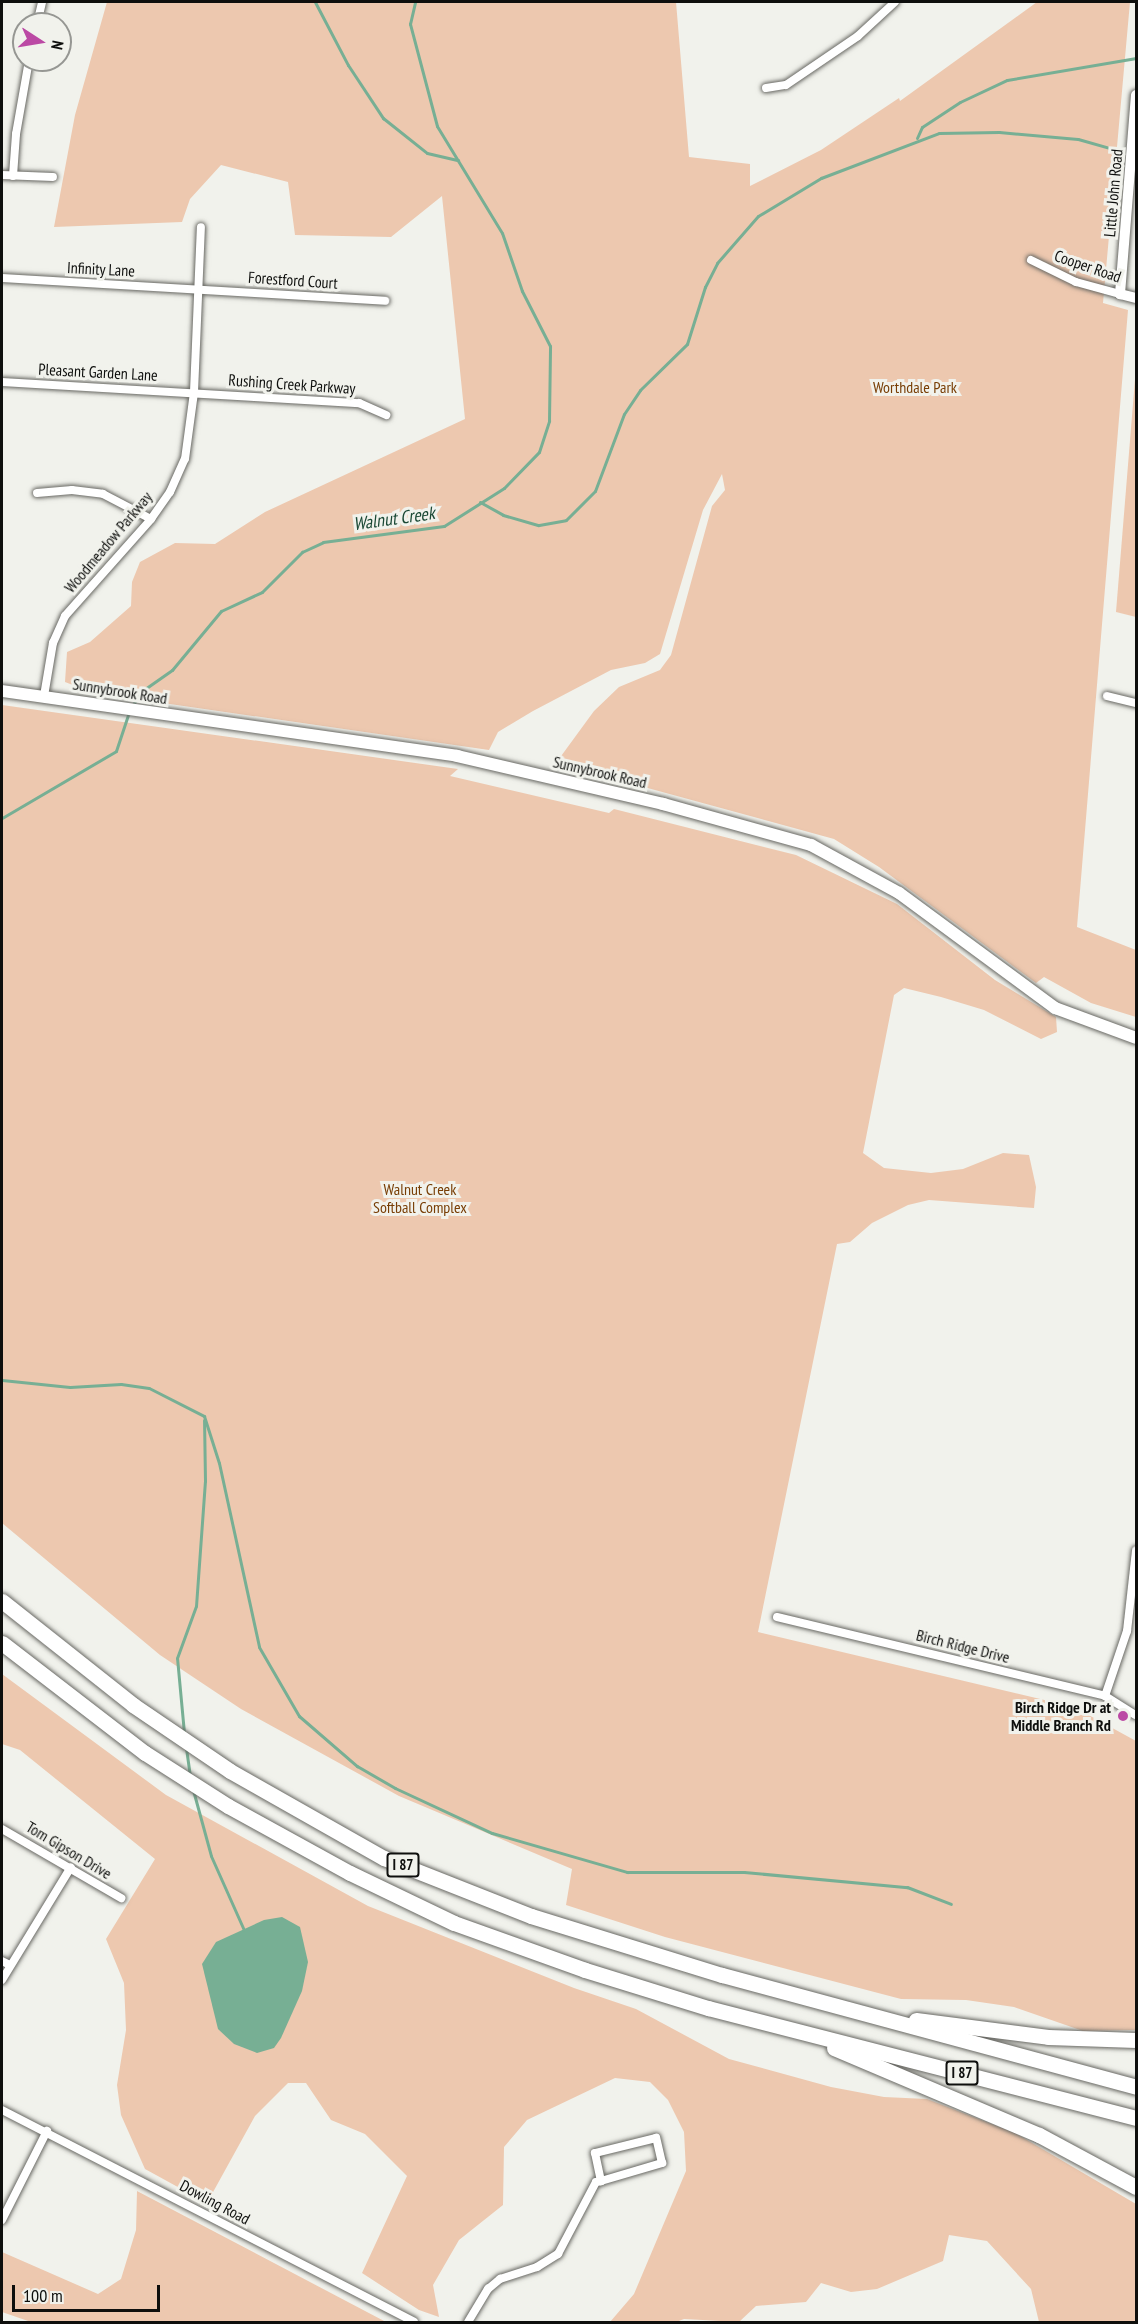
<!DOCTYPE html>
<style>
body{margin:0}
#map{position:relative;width:1138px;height:2324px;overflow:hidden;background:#f1f2ec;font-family:"PT Sans Narrow",sans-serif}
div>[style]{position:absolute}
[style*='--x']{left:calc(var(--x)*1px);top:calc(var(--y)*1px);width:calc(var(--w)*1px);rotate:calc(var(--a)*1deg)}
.green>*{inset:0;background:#edc8af}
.water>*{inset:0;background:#77af94}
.stream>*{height:3px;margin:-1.5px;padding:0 1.5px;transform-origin:1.5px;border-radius:1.5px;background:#77af94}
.roads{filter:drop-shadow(0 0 2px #686863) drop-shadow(0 0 2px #686863)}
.minor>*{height:8px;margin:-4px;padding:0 4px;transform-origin:4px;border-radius:4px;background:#fff}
.tertiary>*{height:10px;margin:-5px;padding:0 5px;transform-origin:5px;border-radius:5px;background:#fff}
.secondary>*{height:12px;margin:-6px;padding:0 6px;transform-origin:6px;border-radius:6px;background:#fff}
.motorway>*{height:15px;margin:-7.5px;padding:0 7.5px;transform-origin:7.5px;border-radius:7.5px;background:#fff}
.dots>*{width:16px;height:16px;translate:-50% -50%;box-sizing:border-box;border:3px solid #f1f2ec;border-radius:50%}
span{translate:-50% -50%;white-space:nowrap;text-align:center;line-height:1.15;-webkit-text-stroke:6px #f1f2ec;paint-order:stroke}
.shield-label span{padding:2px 4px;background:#f1f2ec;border:2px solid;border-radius:4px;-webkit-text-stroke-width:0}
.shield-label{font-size:15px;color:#0e0f0d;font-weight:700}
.street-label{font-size:16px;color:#0e0f0d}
.park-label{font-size:16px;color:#783e05}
.poi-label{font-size:16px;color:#0e0f0d;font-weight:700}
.right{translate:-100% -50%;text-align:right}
.water-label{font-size:18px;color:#1a4834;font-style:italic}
.frame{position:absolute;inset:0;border:3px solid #0e0f0d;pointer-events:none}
.north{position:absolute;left:12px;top:12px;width:60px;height:60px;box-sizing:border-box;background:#f1f2ec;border:2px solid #969793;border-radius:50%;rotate:102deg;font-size:16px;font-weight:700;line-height:24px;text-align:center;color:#0e0f0d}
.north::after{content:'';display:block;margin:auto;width:21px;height:27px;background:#bb49a4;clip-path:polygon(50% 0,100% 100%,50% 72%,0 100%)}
.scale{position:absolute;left:12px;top:2285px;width:148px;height:27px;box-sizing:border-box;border:3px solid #0e0f0d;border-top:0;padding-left:8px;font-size:18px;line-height:21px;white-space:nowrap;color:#0e0f0d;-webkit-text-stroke:4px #f1f2ec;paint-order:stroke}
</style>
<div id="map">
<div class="green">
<i style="clip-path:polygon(107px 2px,676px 2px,689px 157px,750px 164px,750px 186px,821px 150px,899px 98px,900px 101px,1037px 2px,1130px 2px,1103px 303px,1128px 310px,1077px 927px,1136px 950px,1136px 1017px,1091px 1003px,1044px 977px,1036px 983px,879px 867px,834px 839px,556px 763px,594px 711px,619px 687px,660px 670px,671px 655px,712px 506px,725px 490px,722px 474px,703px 510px,660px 654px,645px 663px,611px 670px,533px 711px,498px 732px,489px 750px,163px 703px,78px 687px,65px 682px,67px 652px,90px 642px,131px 606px,132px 582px,140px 562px,175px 543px,215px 544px,265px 512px,465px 419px,442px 196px,391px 237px,295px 235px,288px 182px,221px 165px,190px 199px,182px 222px,54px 227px,75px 115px)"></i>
<i style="clip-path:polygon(1136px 367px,1136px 617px,1116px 612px)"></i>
<i style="clip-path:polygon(2px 705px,458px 769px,450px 776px,609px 813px,614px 809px,796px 855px,897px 904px,995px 980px,1056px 1017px,1057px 1032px,1041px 1039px,984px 1010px,941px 997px,904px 988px,894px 995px,863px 1153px,884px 1168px,931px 1173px,963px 1169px,1003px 1153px,1029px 1155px,1036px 1187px,1034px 1208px,929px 1200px,908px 1205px,872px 1223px,850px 1242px,837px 1244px,758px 1632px,1074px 1707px,1136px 1741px,1136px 2030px,1083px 2031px,1014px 2007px,966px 2000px,901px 1999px,665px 1937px,566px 1905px,572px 1869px,399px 1796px,241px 1709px,160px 1655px,2px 1523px)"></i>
<i style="clip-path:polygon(2px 1674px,166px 1795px,368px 1906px,574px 1988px,636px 2009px,729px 2059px,831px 2087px,884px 2097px,927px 2099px,1015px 2133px,1136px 2204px,1136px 2322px,1039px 2322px,1031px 2289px,987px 2241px,949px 2235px,943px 2261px,877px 2289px,851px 2292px,821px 2283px,806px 2302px,756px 2306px,739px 2322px,684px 2319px,676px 2322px,610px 2322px,634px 2294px,686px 2171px,684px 2132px,668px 2100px,650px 2082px,615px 2078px,527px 2120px,504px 2147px,503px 2205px,459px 2240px,433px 2285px,439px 2317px,419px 2310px,362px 2273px,407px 2176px,365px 2134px,331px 2120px,306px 2083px,288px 2083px,255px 2116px,207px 2203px,145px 2169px,121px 2115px,117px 2085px,126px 2030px,124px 1983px,106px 1939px,155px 1859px,20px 1750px,2px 1744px)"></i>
<i style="clip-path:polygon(137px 2191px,386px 2322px,31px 2322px,2px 2312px,2px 2252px,98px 2294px,121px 2279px,136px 2230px)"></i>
</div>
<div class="water">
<i style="clip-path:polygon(282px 1917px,300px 1927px,308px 1962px,302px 1991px,281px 2038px,274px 2048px,257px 2053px,234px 2044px,218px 2029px,202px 1964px,216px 1942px,264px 1920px)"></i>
</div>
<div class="stream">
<i style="--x:315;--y:2;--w:71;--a:62.4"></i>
<i style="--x:348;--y:65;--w:64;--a:56.6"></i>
<i style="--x:383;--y:118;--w:56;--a:38.5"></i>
<i style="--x:427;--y:153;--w:32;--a:13"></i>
<i style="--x:917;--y:138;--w:12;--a:-66"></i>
<i style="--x:922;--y:127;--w:45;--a:-33.3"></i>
<i style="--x:960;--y:102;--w:52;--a:-25.1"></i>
<i style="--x:1007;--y:80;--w:131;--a:-9.7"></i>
<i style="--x:480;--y:502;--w:26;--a:29"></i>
<i style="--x:503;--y:515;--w:37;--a:16"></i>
<i style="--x:539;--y:525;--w:27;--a:-10"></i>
<i style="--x:566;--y:520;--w:41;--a:-45"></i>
<i style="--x:595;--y:491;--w:82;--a:-69.4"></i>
<i style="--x:624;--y:414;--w:29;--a:-56"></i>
<i style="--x:640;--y:390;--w:66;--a:-44.4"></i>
<i style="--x:687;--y:344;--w:60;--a:-72.5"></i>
<i style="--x:705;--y:287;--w:27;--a:-63"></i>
<i style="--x:717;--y:263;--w:62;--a:-48.9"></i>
<i style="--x:758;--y:216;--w:74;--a:-31.1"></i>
<i style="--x:821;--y:178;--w:126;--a:-20.9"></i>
<i style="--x:939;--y:133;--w:60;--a:-1"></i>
<i style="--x:999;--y:132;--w:79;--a:5.1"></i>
<i style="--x:1078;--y:139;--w:36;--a:16"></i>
<i style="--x:132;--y:706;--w:18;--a:-56"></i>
<i style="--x:142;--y:691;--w:37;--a:-35"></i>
<i style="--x:172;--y:670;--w:77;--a:-50.3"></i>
<i style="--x:221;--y:611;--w:45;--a:-24.9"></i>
<i style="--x:262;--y:592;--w:57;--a:-45"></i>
<i style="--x:302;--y:552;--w:23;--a:-25"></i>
<i style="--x:323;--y:542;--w:122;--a:-7.5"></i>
<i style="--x:444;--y:526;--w:71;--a:-32.3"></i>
<i style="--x:504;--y:488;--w:50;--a:-45.8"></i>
<i style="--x:539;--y:452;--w:33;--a:-72"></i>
<i style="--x:549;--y:421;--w:75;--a:-89.2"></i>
<i style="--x:550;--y:346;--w:62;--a:-117"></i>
<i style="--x:522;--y:291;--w:61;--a:-109"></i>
<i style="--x:502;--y:233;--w:125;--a:-121.3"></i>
<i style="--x:437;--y:126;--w:106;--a:-104.8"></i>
<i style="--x:410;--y:24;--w:23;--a:-77"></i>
<i style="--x:2;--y:818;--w:132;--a:-30.4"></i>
<i style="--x:116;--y:751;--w:41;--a:-71.6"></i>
<i style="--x:2;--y:1380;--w:68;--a:5.9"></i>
<i style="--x:70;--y:1387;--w:51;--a:-3.4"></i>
<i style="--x:121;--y:1384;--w:28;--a:8"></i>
<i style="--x:149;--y:1388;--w:62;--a:27"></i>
<i style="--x:204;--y:1416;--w:49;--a:72.3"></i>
<i style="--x:219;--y:1463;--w:188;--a:77.7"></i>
<i style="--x:259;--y:1647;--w:80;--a:59.9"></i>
<i style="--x:299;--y:1716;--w:77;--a:40.8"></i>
<i style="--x:357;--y:1766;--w:44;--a:30.1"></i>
<i style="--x:395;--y:1788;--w:107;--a:24.9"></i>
<i style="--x:492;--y:1833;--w:141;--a:16.1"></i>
<i style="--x:627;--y:1872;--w:117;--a:0"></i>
<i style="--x:744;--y:1872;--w:164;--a:5.3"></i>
<i style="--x:907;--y:1887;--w:47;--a:21.1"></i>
<i style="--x:184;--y:1733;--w:75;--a:-95.3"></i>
<i style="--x:177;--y:1658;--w:55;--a:-69.9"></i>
<i style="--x:196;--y:1606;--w:125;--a:-85.9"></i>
<i style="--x:205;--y:1481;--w:61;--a:-90.9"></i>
<i style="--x:186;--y:1748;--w:27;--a:82"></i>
<i style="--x:193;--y:1790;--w:68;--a:74.7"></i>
<i style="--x:211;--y:1856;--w:81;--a:66"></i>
</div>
<div class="roads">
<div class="minor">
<i style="--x:37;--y:24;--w:23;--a:-77"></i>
<i style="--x:766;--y:88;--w:20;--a:-9"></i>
<i style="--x:786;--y:85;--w:87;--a:-34.2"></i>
<i style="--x:858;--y:36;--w:50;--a:-42.6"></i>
<i style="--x:2;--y:175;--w:51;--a:2.2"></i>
<i style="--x:13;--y:176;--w:42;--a:-85.9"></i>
<i style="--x:16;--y:134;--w:75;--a:-80"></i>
<i style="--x:1031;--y:260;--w:50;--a:26.1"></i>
<i style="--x:1076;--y:282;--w:46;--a:15.3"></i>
<i style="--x:2;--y:278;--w:384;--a:3.4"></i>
<i style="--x:2;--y:382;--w:358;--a:3.4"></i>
<i style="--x:359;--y:403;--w:30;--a:24"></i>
<i style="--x:37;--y:493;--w:35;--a:-5"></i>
<i style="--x:72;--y:490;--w:31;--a:7"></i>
<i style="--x:103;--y:494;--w:54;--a:27.5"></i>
<i style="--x:44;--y:696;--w:54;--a:-80.4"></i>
<i style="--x:53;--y:643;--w:30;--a:-66"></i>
<i style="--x:65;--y:616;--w:130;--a:-48.4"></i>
<i style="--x:151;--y:519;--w:33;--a:-55"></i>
<i style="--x:170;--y:492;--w:36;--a:-66"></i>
<i style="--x:185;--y:459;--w:68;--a:-82.3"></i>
<i style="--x:194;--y:392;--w:165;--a:-87.6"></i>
<i style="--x:1107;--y:696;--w:30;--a:14"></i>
<i style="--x:777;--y:1617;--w:337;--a:13.5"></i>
<i style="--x:1105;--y:1696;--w:36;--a:32"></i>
<i style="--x:1105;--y:1696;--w:69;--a:-71.3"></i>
<i style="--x:1127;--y:1631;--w:81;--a:-83.6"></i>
<i style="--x:2;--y:1829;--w:138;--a:30.1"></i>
<i style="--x:2;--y:1961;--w:9;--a:27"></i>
<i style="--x:2;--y:1980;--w:132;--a:-58.6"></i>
<i style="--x:2;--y:2110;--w:463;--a:27.2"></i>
<i style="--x:2;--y:2220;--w:100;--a:-63.2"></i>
<i style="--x:468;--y:2322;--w:39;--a:-59"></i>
<i style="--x:488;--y:2289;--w:16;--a:-40"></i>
<i style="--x:500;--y:2279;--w:39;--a:-18"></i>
<i style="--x:537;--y:2267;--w:25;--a:-32"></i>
<i style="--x:558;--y:2254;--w:81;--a:-62.2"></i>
<i style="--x:596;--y:2182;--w:5;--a:-11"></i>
<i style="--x:601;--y:2181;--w:64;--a:-16.4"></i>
<i style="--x:662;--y:2163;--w:26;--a:-103"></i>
<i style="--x:656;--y:2138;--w:63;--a:166.2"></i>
<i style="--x:595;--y:2153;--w:29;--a:78"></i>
</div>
<div class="tertiary">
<i style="--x:1136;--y:95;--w:200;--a:94.6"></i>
<i style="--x:1120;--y:294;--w:16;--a:14"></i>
</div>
<div class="secondary">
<i style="--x:2;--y:691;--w:460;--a:8.1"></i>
<i style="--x:457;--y:756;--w:212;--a:13.1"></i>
<i style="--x:663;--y:804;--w:154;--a:15.5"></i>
<i style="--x:811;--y:845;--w:100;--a:28.6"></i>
<i style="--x:899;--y:893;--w:194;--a:36.4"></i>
<i style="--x:1055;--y:1008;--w:86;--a:20.3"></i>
</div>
<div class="motorway">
<i style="--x:2;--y:1601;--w:167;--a:38.4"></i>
<i style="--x:133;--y:1705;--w:117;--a:34.2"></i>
<i style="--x:230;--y:1771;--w:177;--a:29.5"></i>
<i style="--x:384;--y:1858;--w:158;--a:21.5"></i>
<i style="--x:531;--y:1916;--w:200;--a:17.2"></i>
<i style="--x:722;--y:1975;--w:429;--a:15.1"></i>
<i style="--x:2;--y:1643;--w:180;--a:37.6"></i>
<i style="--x:145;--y:1753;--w:98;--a:32.6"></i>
<i style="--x:228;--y:1806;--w:139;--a:28.8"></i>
<i style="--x:350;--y:1873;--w:115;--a:25.7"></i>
<i style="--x:454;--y:1923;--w:139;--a:19.7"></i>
<i style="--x:585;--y:1970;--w:129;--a:17.2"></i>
<i style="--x:708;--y:2008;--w:442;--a:14.4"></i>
<i style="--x:916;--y:2020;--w:133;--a:7.3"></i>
<i style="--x:1048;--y:2037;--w:88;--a:2"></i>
<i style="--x:834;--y:2048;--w:223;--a:23"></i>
<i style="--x:1039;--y:2135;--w:110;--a:28.2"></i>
</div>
</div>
<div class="dots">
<i style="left:1123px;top:1716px;background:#bb49a4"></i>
</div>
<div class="shield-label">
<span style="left:403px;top:1865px">I 87</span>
<span style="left:962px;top:2073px">I 87</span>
</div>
<div class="street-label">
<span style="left:1113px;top:193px;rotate:-85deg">Little John Road</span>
<span style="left:1088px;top:266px;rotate:19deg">Cooper Road</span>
<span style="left:101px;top:269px;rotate:3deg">Infinity Lane</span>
<span style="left:293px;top:280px;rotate:4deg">Forestford Court</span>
<span style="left:98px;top:372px;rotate:3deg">Pleasant Garden Lane</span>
<span style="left:292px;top:384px;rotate:4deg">Rushing Creek Parkway</span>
<span style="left:108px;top:542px;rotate:-50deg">Woodmeadow Parkway</span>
<span style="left:120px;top:691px;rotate:9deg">Sunnybrook Road</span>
<span style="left:600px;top:772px;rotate:13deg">Sunnybrook Road</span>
<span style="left:963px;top:1646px;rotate:14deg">Birch Ridge Drive</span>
<span style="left:69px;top:1850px;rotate:31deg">Tom Gipson Drive</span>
<span style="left:215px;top:2202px;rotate:28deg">Dowling Road</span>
</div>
<div class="park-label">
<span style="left:915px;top:387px">Worthdale Park</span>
<span style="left:420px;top:1198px">Walnut Creek<br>Softball Complex</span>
</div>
<div class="poi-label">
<span class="right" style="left:1111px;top:1716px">Birch Ridge Dr at<br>Middle Branch Rd</span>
</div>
<div class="water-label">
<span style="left:394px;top:519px;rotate:-8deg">Walnut Creek</span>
</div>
<div class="frame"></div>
<div class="north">N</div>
<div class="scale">100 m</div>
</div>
